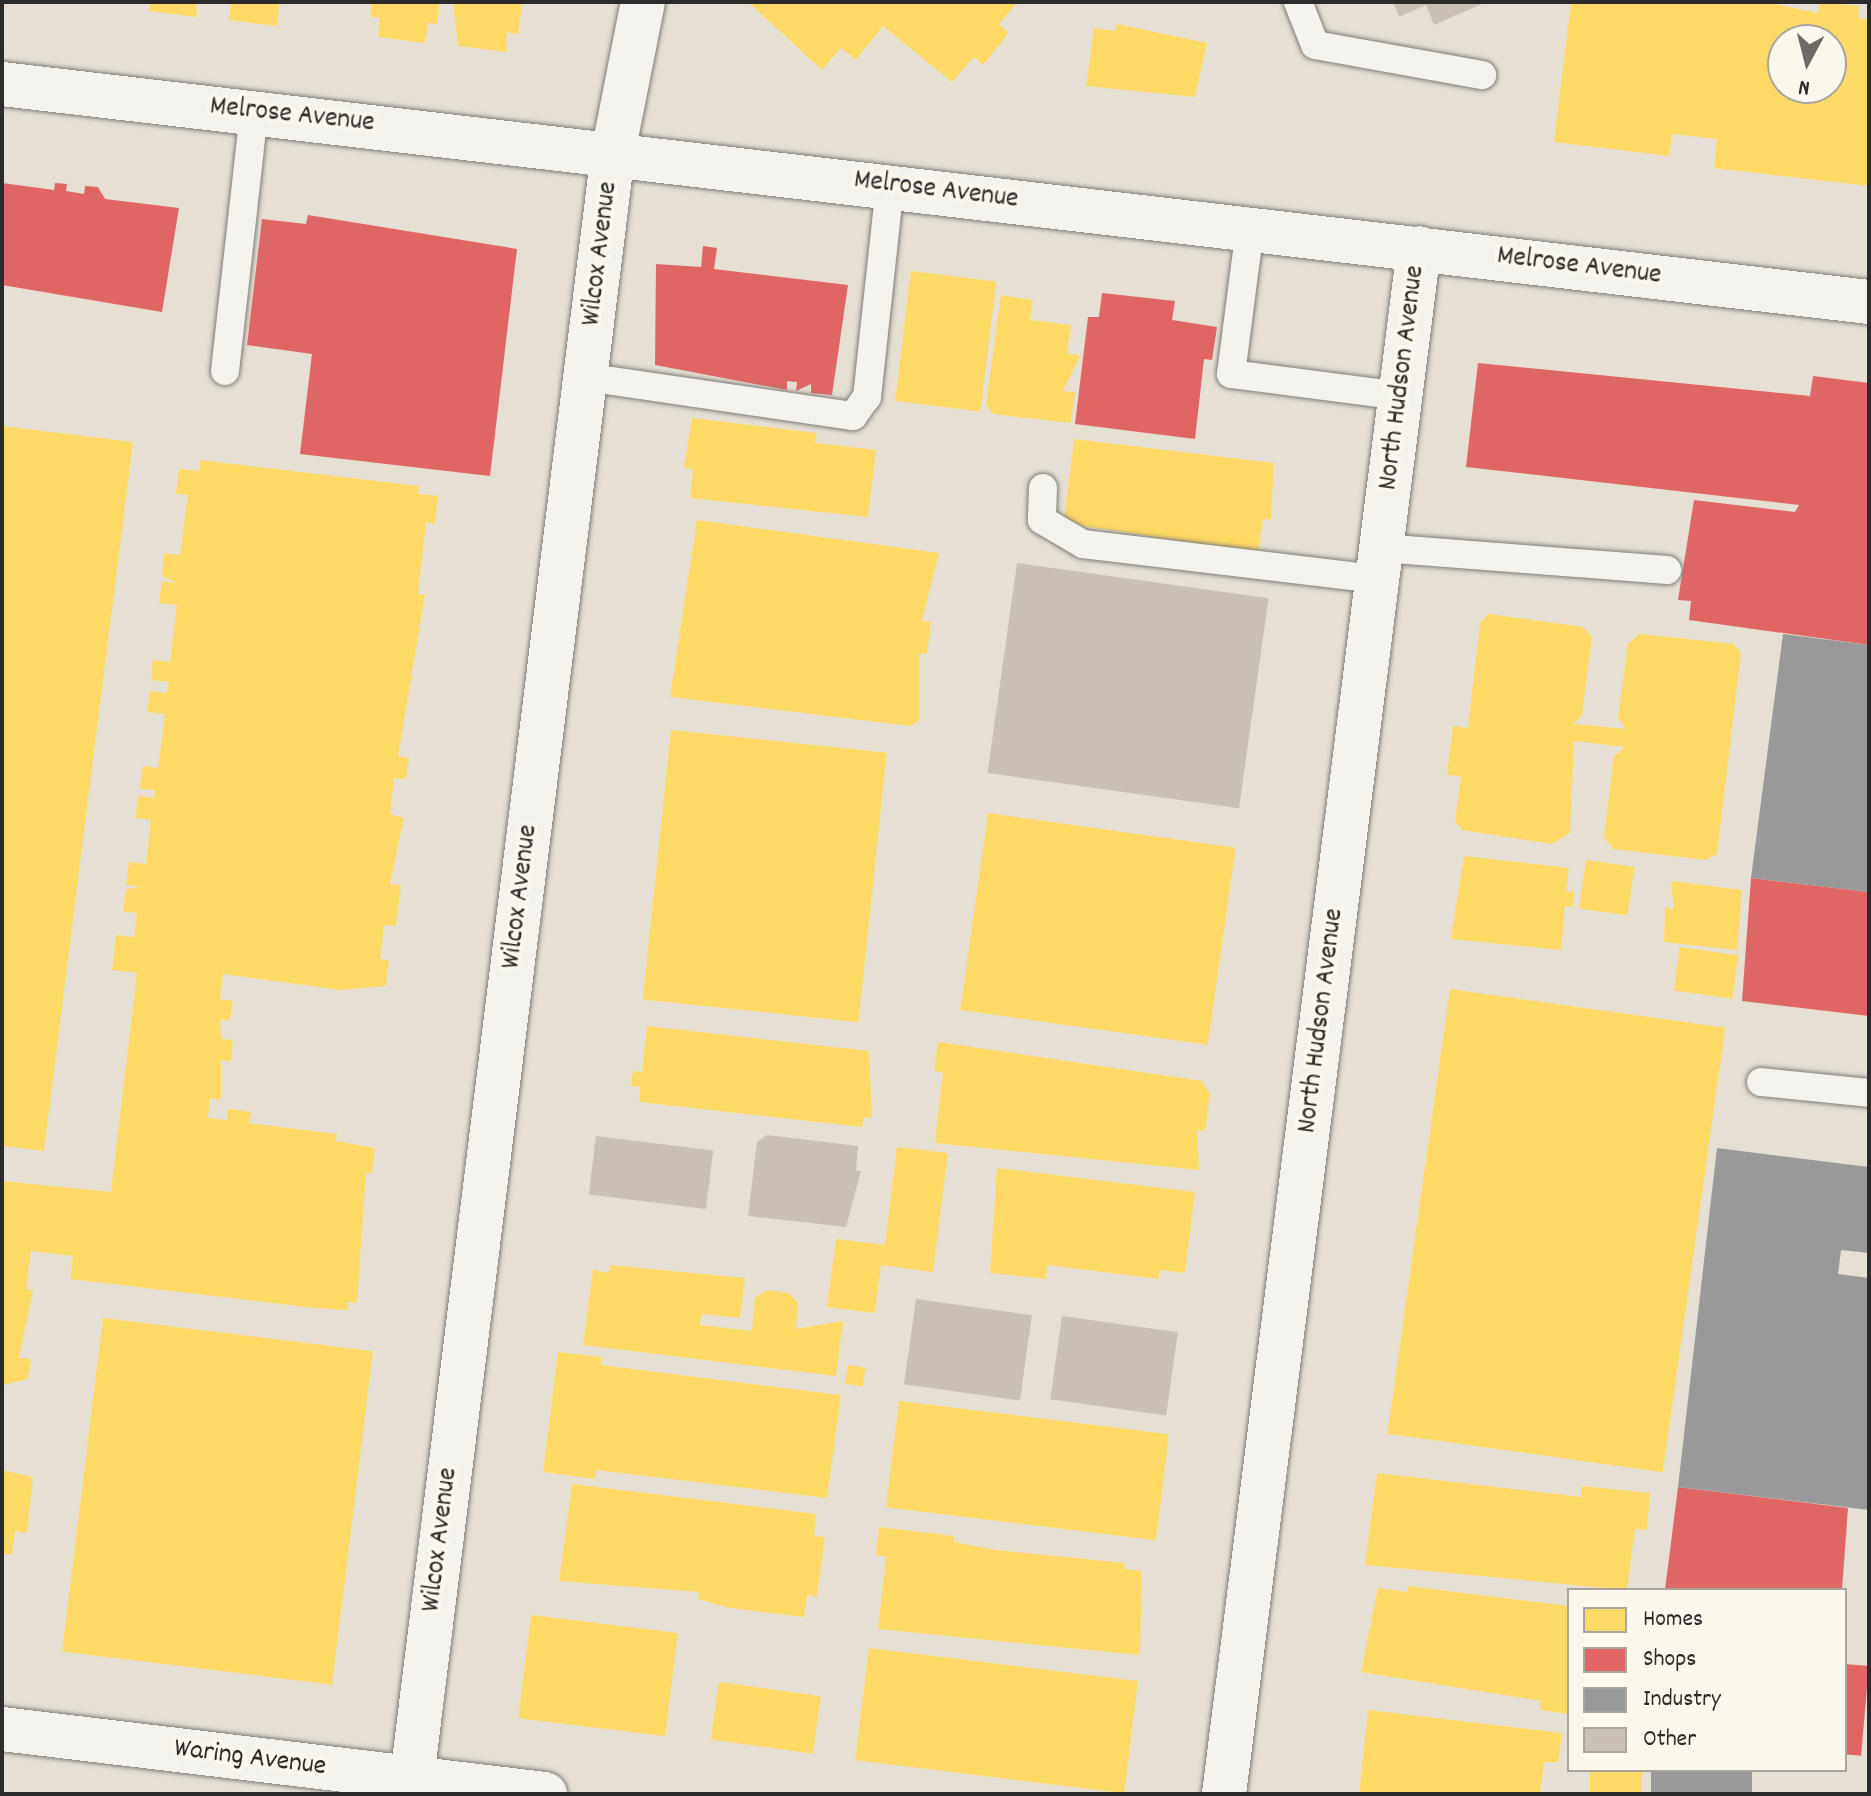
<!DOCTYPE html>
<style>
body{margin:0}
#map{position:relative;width:1871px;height:1796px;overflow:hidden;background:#e5dfd4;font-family:Dekko,sans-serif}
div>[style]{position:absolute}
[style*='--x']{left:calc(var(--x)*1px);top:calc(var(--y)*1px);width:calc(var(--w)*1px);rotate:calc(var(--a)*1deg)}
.homes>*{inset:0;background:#ffd966;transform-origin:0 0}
.shops>*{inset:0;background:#e06666;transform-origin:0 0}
.industry>*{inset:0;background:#999;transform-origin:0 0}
.building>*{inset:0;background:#cac1b4;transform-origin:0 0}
.roads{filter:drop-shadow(0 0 2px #7f7c77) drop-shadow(0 0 2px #7f7c77)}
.service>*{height:28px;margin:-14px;padding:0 14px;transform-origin:14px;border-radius:14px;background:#f3f2ed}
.minor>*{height:44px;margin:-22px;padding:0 22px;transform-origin:22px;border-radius:22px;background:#f3f2ed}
.secondary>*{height:44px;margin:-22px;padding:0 22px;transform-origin:22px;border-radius:22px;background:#f3f2ed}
span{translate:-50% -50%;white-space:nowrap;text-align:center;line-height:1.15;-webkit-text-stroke:8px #fbf7ec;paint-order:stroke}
.street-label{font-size:28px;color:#2b2b2b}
.frame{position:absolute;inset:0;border:4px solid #2b2b2b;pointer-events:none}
.legend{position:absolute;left:1567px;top:1588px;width:280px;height:184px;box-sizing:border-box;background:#fbf7ec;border:2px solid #a8a59f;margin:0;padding:10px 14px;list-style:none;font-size:24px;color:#2b2b2b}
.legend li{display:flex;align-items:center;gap:16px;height:40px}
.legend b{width:40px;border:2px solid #a8a59f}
.north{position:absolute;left:1767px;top:24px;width:80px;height:80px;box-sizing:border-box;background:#fbf7ec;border:2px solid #a8a59f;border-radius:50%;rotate:187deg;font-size:22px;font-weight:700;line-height:32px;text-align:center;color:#2b2b2b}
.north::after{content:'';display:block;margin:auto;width:28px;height:36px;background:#6c6a66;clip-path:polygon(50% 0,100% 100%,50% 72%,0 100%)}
</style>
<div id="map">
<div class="homes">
<i style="clip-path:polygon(150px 2px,197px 2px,196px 17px,149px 11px)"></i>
<i style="clip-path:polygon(231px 2px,289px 2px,279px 5px,277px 26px,229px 20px)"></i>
<i style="clip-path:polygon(372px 2px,440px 2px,437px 24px,428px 23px,425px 43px,378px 37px,380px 18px,370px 16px)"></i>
<i style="clip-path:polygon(453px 2px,522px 2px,518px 34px,507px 32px,506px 52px,458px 46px)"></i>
<i style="clip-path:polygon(748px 2px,1018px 2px,999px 24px,1009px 33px,983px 65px,974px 57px,952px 82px,883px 26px,856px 60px,841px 48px,822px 70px)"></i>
<i style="clip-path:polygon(evenodd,1571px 2px,1765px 2px,1818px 13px,1819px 2px,1859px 6px,1858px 18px,1869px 20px,1869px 186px,1714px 168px,1717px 139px,1672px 134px,1669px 156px,1554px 142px,1571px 2px,1783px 40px,1831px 40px,1831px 88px,1783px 88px,1783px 40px)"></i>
<i style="clip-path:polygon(1117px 24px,1207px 43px,1195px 97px,1086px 86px,1094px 28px,1116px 31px)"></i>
<i style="left:911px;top:271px;width:86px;height:131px;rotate:7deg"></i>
<i style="clip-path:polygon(1001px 295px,1033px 300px,1030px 320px,1071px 325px,1067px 353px,1080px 356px,1063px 391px,1075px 392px,1071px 423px,993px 414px,986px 404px)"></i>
<i style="clip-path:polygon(692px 418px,817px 433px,815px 443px,876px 450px,868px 517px,690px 498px,693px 469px,684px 468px)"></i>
<i style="clip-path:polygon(2px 426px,133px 442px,44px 1151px,2px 1146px)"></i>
<i style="clip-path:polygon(1074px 439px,1274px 463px,1271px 520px,1263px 519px,1258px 553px,1064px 523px)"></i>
<i style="clip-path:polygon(200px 460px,419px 486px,418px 494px,438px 496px,435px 524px,426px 522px,418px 594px,425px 595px,398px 756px,409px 758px,406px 779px,394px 778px,390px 814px,404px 818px,390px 884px,401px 885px,396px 926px,384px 925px,380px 959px,389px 960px,386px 986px,340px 990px,223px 974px,220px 999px,233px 1001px,230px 1020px,221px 1019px,220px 1027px,222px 1039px,233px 1040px,231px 1061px,221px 1060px,221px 1100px,210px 1098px,208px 1118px,227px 1120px,228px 1109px,251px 1112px,249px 1123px,337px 1134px,336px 1141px,375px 1148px,372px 1173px,366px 1173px,357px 1303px,348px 1302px,347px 1310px,314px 1308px,70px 1279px,73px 1256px,31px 1251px,26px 1289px,33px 1290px,19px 1358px,31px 1359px,28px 1379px,2px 1385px,2px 1181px,111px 1192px,137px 973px,112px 970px,116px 935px,134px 937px,137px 913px,123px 912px,126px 889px,141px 887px,126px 885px,129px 862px,146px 864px,151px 820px,136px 818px,138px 796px,154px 798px,155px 790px,140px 789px,143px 766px,158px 768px,165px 714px,147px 712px,150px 691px,167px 693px,169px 682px,151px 680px,153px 660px,170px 662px,177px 605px,159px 603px,162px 581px,177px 583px,162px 576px,164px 553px,180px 555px,188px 495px,176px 494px,179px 469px,199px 471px)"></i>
<i style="clip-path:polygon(697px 520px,939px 553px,922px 621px,931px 622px,927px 654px,919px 654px,919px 721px,910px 726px,670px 697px)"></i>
<i style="clip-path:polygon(1489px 614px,1583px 627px,1592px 637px,1582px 715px,1574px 724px,1626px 729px,1618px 718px,1628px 643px,1640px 634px,1734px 644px,1741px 653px,1717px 854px,1706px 860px,1613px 849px,1604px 837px,1614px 756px,1625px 747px,1574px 741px,1570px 833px,1552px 844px,1462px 830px,1455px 821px,1461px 776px,1447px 775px,1453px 726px,1468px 728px,1480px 623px)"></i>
<i style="left:671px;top:730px;width:217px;height:271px;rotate:6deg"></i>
<i style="left:988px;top:813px;width:250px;height:199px;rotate:8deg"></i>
<i style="clip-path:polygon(1464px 856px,1569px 868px,1566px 891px,1574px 892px,1573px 907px,1565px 906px,1561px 950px,1451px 939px)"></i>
<i style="left:1586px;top:860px;width:49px;height:49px;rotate:8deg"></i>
<i style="clip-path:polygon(1671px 881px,1742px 890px,1737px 950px,1664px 942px,1665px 907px,1674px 909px)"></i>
<i style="left:1680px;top:947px;width:59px;height:44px;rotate:8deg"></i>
<i style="left:1450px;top:989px;width:278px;height:449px;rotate:8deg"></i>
<i style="clip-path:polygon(647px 1026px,869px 1051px,872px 1118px,864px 1117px,862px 1127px,639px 1102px,640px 1087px,631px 1086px,633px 1071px,642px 1072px)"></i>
<i style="clip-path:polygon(938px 1042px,1202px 1081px,1210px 1094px,1205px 1131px,1197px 1130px,1199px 1170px,935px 1143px,943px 1072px,934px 1071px)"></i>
<i style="clip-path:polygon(897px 1147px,948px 1153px,933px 1272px,881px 1265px,875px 1313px,827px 1307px,836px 1239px,885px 1245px)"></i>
<i style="clip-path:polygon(997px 1168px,1195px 1192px,1185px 1273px,1160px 1270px,1159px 1279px,1047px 1265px,1046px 1279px,990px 1273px)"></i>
<i style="clip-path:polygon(610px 1265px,745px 1278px,740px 1318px,702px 1314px,700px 1325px,752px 1331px,755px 1298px,767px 1290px,789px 1293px,798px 1303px,796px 1329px,843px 1321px,836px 1376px,583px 1345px,593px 1270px,609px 1273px)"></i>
<i style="left:103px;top:1318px;width:272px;height:336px;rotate:7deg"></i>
<i style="clip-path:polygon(558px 1352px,602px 1357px,601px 1365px,841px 1395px,827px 1498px,596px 1470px,595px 1479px,543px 1472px)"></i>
<i style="left:848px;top:1365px;width:18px;height:19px;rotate:9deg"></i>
<i style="left:899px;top:1401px;width:272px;height:107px;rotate:7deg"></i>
<i style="clip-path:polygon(2px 1470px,33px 1477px,27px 1533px,15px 1531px,12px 1555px,2px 1553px)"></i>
<i style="clip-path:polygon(1377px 1473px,1581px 1497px,1582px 1486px,1650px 1493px,1647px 1530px,1635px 1529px,1627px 1590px,1365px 1565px)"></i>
<i style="clip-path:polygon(572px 1484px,816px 1514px,814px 1536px,825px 1537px,817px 1597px,807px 1595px,804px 1617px,730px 1608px,698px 1599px,699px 1592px,559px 1581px)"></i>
<i style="clip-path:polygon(879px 1527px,954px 1536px,954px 1542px,996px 1550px,1125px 1563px,1125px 1569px,1142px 1571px,1140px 1655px,878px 1629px,886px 1557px,876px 1555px)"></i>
<i style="clip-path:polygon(1408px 1586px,1569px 1606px,1569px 1714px,1540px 1710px,1541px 1701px,1361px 1672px,1378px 1588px,1408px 1592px)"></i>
<i style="left:531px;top:1615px;width:148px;height:104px;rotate:7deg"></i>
<i style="left:869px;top:1648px;width:271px;height:113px;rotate:7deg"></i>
<i style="left:719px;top:1682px;width:103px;height:58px;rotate:8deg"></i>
<i style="clip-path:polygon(1368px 1710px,1562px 1733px,1558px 1762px,1544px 1762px,1540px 1794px,1359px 1794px)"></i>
<i style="left:1590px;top:1770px;width:52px;height:24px"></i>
</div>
<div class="shops">
<i style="clip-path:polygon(2px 183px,54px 190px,55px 183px,67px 184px,66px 191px,84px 194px,85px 186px,98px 187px,105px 199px,179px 208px,162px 312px,2px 285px)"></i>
<i style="clip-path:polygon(308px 215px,517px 249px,490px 476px,300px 454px,312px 354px,247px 345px,262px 219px,306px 224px)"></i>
<i style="clip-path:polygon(703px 246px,717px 248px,714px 269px,848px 285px,832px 395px,811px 393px,811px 384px,796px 391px,797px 382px,787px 381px,787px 390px,655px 365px,656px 264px,701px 267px)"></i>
<i style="clip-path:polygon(1102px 293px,1175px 301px,1172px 320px,1217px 327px,1212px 360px,1204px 359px,1195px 439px,1075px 424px,1088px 317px,1099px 317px)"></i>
<i style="clip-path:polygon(1478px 363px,1810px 396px,1813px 376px,1869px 383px,1869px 645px,1689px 620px,1691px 601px,1678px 600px,1694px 500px,1795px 512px,1799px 505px,1466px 467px)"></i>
<i style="clip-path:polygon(1751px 878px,1869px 892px,1869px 1016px,1742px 1001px)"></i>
<i style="clip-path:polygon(1678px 1487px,1848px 1508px,1842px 1590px,1665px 1590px)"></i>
<i style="left:1845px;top:1664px;width:24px;height:90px;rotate:5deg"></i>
</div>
<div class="industry">
<i style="clip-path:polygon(1783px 634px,1869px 645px,1869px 892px,1751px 878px)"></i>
<i style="clip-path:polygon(1717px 1148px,1869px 1167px,1869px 1253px,1841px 1250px,1838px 1274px,1869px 1278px,1869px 1510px,1678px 1487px)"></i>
<i style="left:1651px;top:1770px;width:101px;height:24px"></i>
</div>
<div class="building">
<i style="clip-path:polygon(1393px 2px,1486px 2px,1434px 25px,1426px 5px,1399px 17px)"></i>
<i style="left:1017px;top:563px;width:254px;height:212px;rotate:8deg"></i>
<i style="clip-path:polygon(767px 1135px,858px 1146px,856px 1171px,861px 1171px,846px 1227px,748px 1216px,757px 1142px)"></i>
<i style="left:596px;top:1136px;width:118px;height:59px;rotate:7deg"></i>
<i style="left:916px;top:1299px;width:117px;height:86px;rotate:8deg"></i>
<i style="left:1062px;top:1316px;width:117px;height:84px;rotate:8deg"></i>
</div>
<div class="roads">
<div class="service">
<i style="--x:1298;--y:2;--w:46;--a:68.4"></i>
<i style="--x:1315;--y:45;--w:170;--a:10.2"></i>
<i style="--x:1250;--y:228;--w:147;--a:97.4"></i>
<i style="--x:1231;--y:374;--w:170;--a:7.4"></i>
<i style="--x:225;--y:371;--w:261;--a:-83.6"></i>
<i style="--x:585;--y:377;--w:271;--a:8.3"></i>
<i style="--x:853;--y:416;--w:24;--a:-54"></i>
<i style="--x:867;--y:397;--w:213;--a:-83.8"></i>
<i style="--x:1043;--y:488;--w:32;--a:92"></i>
<i style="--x:1042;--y:520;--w:48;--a:30.3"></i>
<i style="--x:1083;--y:544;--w:296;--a:6.8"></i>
<i style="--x:1381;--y:548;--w:287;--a:4.4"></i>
<i style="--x:1761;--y:1082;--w:109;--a:5.8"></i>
</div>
<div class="minor">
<i style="--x:2;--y:1729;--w:547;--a:6.83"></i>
<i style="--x:410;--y:1794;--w:1654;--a:-82.95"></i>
<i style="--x:613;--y:153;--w:154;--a:-78.8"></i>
<i style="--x:1224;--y:1794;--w:1558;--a:-82.81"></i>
</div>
<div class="secondary">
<i style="--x:2;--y:84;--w:1880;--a:6.66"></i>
</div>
</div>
<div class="street-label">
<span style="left:292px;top:116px;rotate:6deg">Melrose Avenue</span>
<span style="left:936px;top:191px;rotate:7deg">Melrose Avenue</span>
<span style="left:601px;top:254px;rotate:-83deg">Wilcox Avenue</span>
<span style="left:1579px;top:267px;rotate:7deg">Melrose Avenue</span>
<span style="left:1403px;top:378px;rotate:-83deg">North Hudson Avenue</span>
<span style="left:521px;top:897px;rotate:-83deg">Wilcox Avenue</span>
<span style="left:1322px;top:1021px;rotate:-83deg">North Hudson Avenue</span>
<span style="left:441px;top:1540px;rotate:-83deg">Wilcox Avenue</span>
<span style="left:250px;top:1759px;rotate:7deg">Waring Avenue</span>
</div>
<div class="frame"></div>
<ul class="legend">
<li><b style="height:22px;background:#ffd966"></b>Homes</li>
<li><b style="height:22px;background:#e06666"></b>Shops</li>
<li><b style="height:22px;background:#999"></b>Industry</li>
<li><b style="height:22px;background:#cac1b4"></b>Other</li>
</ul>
<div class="north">N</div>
</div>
